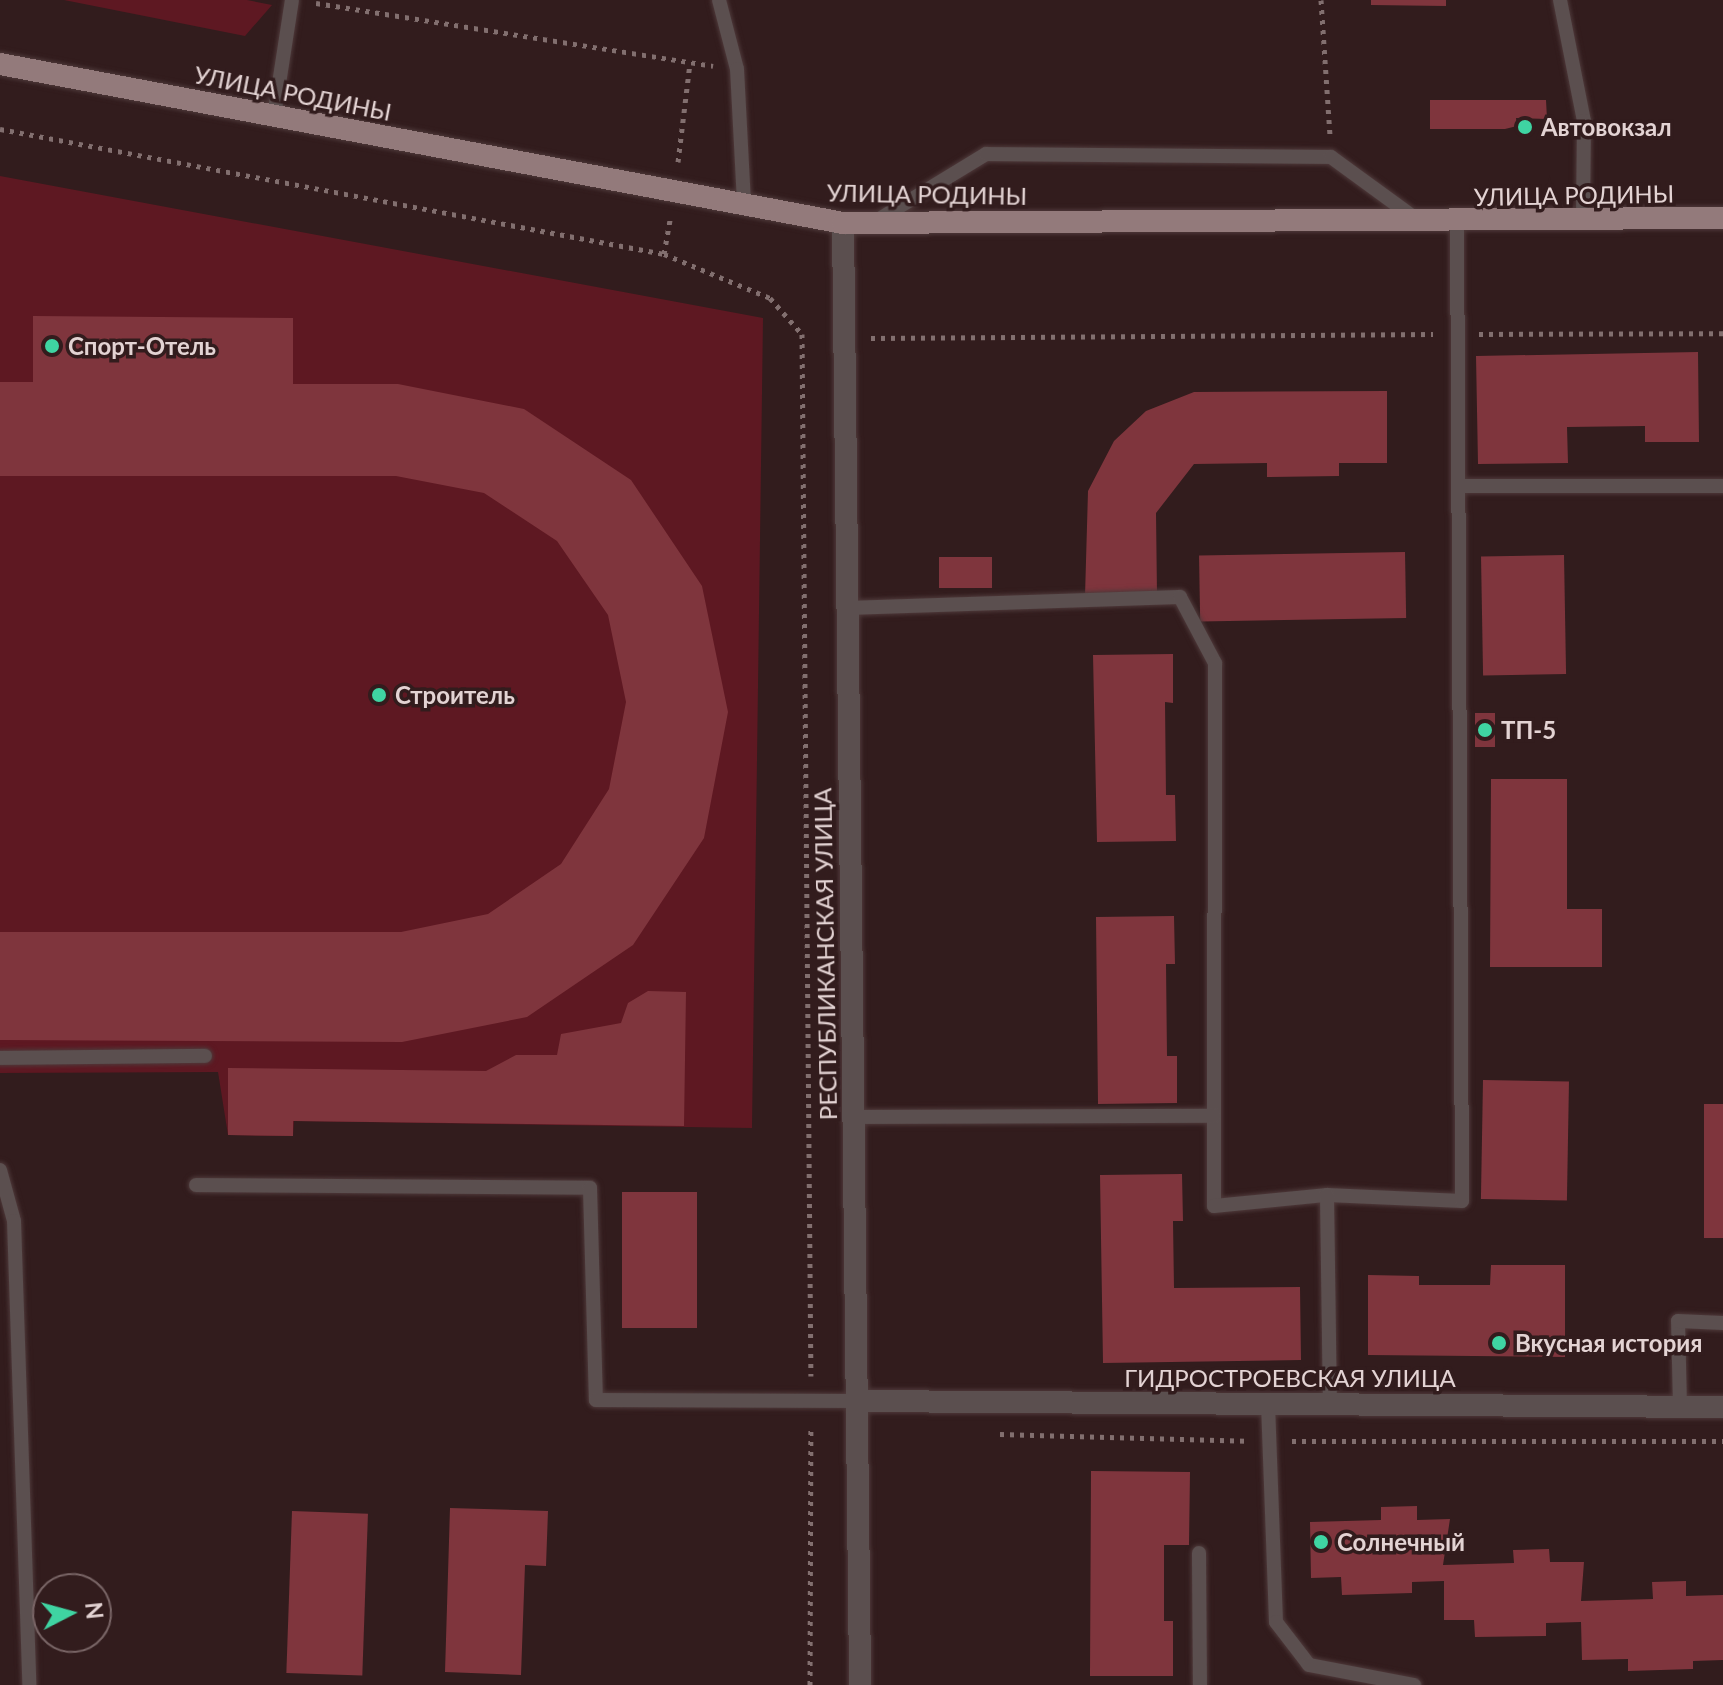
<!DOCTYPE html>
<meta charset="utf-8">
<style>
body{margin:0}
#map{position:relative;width:1723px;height:1685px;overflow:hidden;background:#321c1d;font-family:Lato,sans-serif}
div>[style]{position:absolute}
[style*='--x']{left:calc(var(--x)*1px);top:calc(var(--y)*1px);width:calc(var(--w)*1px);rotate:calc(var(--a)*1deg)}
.green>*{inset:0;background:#5e1822}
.building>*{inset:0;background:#7f353d;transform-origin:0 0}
.path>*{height:5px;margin-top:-2.5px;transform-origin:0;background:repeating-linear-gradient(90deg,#826f6f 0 4px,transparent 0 10px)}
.roads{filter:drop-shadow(0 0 2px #4e393a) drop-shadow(0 0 2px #4e393a)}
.service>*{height:14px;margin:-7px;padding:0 7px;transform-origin:7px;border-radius:7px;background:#5b4f4f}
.minor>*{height:22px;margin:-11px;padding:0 11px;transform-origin:11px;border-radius:11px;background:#5b4f4f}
.tertiary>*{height:22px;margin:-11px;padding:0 11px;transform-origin:11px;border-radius:11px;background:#5b4f4f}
.primary>*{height:22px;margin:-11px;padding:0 11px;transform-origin:11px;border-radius:11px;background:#937a7b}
.dots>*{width:22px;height:22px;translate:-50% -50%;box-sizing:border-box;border:4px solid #321c1d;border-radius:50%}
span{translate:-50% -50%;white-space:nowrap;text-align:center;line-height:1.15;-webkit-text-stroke:7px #321c1d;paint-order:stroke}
.street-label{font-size:24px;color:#e3d3d3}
.poi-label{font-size:24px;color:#e3d3d3;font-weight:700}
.left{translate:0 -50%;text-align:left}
.north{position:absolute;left:32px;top:1573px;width:80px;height:80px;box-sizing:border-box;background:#321c1d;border:2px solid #796566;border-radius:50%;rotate:84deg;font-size:22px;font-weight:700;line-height:32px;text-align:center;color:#e3d3d3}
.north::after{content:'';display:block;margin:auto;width:28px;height:36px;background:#3fd4a2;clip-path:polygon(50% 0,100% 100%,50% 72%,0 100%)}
</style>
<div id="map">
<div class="green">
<i style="clip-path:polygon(64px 0,247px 0,272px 5px,245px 36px)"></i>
<i style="clip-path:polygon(0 176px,763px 318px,752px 1128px,294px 1121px,293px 1136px,228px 1135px,218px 1072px,0 1073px)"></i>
</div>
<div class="building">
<i style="clip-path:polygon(1371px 0,1446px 0,1446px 6px,1371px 5px)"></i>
<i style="clip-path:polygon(1430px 100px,1546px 100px,1547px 119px,1516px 118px,1517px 126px,1505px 129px,1430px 129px)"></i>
<i style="clip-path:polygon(33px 316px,293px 318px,293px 384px,398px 384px,524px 409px,631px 480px,702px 586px,728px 712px,704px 838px,633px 945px,527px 1017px,402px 1042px,0 1040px,0 932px,401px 932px,488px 914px,561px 864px,609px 789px,626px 702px,608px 615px,557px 541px,484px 493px,396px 476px,0 476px,0 382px,33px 382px)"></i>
<i style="clip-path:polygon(1698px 352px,1699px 442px,1645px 442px,1645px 426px,1567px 427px,1568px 463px,1478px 464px,1476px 356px)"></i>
<i style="clip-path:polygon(1387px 391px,1387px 463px,1339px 463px,1339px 476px,1267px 477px,1267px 463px,1194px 464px,1156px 513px,1157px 594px,1085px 596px,1088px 491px,1114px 441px,1146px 411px,1194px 392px)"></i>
<i style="left:1405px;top:552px;width:66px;height:206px;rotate:89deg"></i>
<i style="left:1564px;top:555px;width:119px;height:83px;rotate:89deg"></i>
<i style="left:939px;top:557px;width:53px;height:31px"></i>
<i style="clip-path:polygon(1173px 654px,1173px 703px,1165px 702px,1166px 795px,1175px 795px,1176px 841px,1097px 842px,1093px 655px)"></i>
<i style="left:1475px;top:713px;width:20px;height:34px"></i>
<i style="clip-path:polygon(1491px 779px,1567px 779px,1567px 909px,1602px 909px,1602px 967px,1490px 967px)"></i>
<i style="clip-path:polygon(1174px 916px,1175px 964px,1166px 964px,1167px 1056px,1177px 1056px,1177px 1103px,1098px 1104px,1096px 917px)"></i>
<i style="clip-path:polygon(648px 991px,686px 992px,684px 1126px,293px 1121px,293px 1136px,228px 1135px,228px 1068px,486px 1071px,516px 1055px,557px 1055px,561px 1034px,621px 1023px,628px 1003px)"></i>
<i style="left:1483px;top:1080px;width:86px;height:119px;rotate:1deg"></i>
<i style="left:1704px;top:1104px;width:19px;height:134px"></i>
<i style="clip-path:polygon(1182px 1174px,1183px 1221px,1173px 1221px,1174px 1288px,1300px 1287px,1301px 1360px,1103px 1363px,1100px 1175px)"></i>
<i style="left:622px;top:1192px;width:75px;height:136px"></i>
<i style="clip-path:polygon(1491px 1265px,1565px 1265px,1565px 1357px,1368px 1355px,1368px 1275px,1419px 1276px,1419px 1285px,1490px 1285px)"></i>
<i style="clip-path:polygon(1091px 1471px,1190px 1472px,1189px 1545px,1164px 1545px,1164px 1621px,1173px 1621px,1173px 1676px,1090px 1676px)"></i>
<i style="clip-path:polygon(1417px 1506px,1417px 1520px,1450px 1519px,1443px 1565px,1514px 1563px,1513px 1550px,1549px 1549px,1550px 1562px,1584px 1562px,1581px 1601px,1653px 1599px,1652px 1582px,1686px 1581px,1686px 1596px,1723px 1595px,1723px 1660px,1693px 1661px,1693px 1669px,1628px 1671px,1628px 1659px,1582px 1660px,1581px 1622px,1546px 1623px,1546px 1636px,1475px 1637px,1474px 1620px,1444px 1620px,1444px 1581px,1412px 1582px,1412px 1593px,1342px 1595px,1341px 1577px,1311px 1578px,1310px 1522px,1381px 1520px,1381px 1507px)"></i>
<i style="clip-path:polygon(450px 1508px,548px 1511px,546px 1566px,525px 1565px,521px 1675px,445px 1672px)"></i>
<i style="left:292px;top:1511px;width:76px;height:162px;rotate:2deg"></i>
</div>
<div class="path">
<i style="--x:1321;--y:0;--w:135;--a:86.2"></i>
<i style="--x:316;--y:3;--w:402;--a:9"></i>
<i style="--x:0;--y:129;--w:676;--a:10.66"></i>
<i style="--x:664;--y:254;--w:115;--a:22.5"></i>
<i style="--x:770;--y:298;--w:48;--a:48.4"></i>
<i style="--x:802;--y:334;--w:1042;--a:89.51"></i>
<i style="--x:678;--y:162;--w:100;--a:-83.1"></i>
<i style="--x:664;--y:254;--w:36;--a:-80"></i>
<i style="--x:1479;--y:334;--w:244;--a:-0.2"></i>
<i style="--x:871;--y:338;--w:562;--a:-0.41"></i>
<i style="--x:1000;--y:1434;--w:246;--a:1.6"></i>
<i style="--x:1292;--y:1441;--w:431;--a:0"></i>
<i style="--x:810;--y:1685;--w:259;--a:-89.8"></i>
</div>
<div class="roads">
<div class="service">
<i style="--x:719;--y:0;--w:71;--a:75.4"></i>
<i style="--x:737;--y:69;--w:135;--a:87"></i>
<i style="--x:1560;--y:0;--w:123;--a:78.8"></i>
<i style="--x:1584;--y:121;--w:100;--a:90.6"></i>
<i style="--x:274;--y:116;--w:117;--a:-81.2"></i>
<i style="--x:876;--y:221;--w:129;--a:-31.3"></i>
<i style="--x:986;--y:154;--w:345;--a:0.5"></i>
<i style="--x:1331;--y:157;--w:105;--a:36.1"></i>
<i style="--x:1458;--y:486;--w:265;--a:0"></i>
<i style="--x:847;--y:608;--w:333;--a:-1.9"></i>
<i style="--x:1180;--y:597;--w:75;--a:62.1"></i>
<i style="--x:1215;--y:663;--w:543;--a:90.11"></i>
<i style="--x:1214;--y:1206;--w:114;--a:-5.6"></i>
<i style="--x:1327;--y:1195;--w:135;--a:2.5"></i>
<i style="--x:1462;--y:1201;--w:978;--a:-90.29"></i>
<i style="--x:0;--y:1058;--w:205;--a:-0.6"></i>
<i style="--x:853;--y:1117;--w:361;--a:-0.2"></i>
<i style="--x:0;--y:1170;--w:53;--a:74.6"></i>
<i style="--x:14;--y:1221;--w:464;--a:88.1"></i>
<i style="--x:196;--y:1185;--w:394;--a:0.4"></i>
<i style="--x:590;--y:1188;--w:212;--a:88.4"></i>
<i style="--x:596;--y:1400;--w:261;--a:0.2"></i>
<i style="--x:1327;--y:1195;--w:207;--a:89.2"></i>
<i style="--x:1268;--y:1404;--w:218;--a:87.9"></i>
<i style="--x:1276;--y:1622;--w:54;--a:52.5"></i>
<i style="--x:1309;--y:1665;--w:107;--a:10.8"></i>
<i style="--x:1680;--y:1407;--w:86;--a:-91.3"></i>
<i style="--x:1678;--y:1321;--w:45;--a:2.5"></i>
<i style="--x:1199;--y:1553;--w:132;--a:89.6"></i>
</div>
<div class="minor">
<i style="--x:857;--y:1401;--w:866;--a:0.4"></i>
</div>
<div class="tertiary">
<i style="--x:843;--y:223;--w:1462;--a:89.33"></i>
</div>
<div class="primary">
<i style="--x:0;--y:64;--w:858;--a:10.68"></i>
<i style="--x:843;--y:223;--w:880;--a:-0.33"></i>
</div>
</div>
<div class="dots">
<i style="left:1525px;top:127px;background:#3fd4a2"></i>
<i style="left:52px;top:346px;background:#3fd4a2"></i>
<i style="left:379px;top:695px;background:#3fd4a2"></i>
<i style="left:1485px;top:730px;background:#3fd4a2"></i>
<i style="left:1499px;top:1343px;background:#3fd4a2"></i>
<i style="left:1321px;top:1542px;background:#3fd4a2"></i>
</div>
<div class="street-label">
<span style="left:293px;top:93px;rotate:11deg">УЛИЦА РОДИНЫ</span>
<span style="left:927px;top:194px;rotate:1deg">УЛИЦА РОДИНЫ</span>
<span style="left:1574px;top:195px;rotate:-1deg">УЛИЦА РОДИНЫ</span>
<span style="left:825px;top:954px;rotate:-91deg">РЕСПУБЛИКАНСКАЯ УЛИЦА</span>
<span style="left:1290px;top:1378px">ГИДРОСТРОЕВСКАЯ УЛИЦА</span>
</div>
<div class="poi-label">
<span class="left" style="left:1541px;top:127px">Автовокзал</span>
<span class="left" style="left:68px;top:346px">Спорт-Отель</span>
<span class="left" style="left:395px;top:695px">Строитель</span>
<span class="left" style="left:1501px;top:730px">ТП-5</span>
<span class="left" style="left:1515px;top:1343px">Вкусная история</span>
<span class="left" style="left:1337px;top:1542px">Солнечный</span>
</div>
<div class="north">N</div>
</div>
